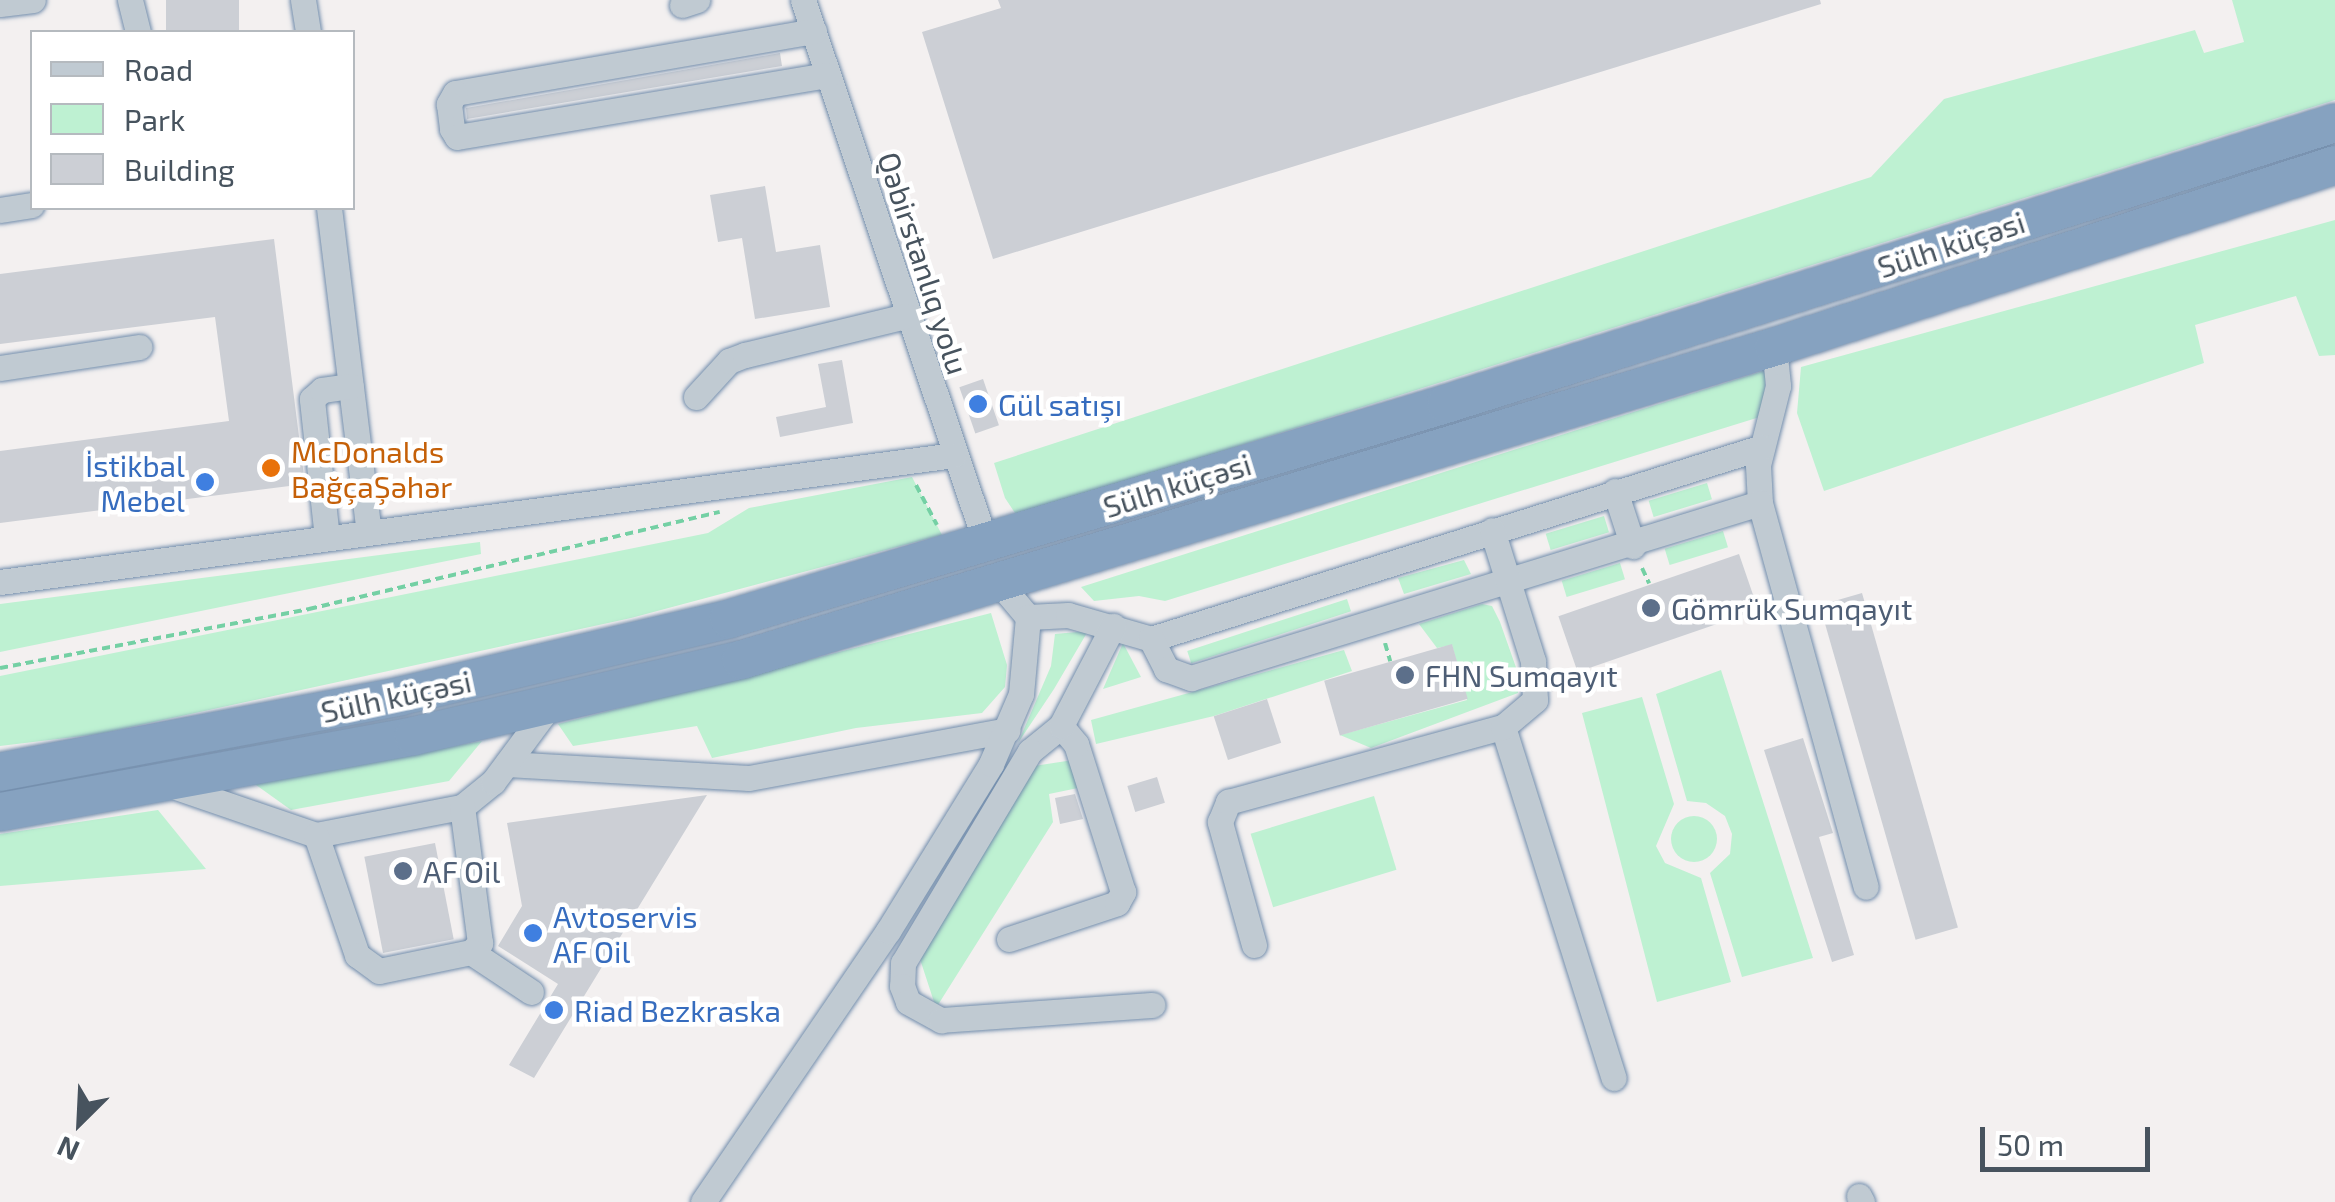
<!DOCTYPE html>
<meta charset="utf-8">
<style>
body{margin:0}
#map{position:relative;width:2335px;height:1202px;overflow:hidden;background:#f3f0f0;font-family:"Exo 2",sans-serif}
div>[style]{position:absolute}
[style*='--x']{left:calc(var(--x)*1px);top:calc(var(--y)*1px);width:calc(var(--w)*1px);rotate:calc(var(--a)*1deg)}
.green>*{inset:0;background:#bef1d2;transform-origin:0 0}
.round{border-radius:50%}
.building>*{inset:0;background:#cccfd5;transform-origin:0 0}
.path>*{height:4px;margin-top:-2px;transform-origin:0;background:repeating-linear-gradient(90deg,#74d0a4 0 8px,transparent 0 13px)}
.roads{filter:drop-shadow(0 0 2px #728dac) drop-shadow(0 0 2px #728dac)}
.minor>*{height:25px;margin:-12.5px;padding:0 12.5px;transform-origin:12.5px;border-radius:12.5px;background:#c0cad2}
.highway>*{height:38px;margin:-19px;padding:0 19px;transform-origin:19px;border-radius:19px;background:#86a2c0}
.dots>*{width:28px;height:28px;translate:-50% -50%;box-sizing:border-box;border:5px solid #fff;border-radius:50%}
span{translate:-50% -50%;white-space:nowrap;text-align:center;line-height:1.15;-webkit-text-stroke:9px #fff;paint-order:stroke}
.street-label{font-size:30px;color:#47535e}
.shop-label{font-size:30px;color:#366cbe}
.left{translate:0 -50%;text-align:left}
.right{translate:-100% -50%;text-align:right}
.food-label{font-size:30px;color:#c56008}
.service-label{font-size:30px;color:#4e5e75}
.legend{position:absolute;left:30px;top:30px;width:325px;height:180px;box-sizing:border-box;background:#fff;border:2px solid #b5babf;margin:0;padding:12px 18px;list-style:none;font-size:30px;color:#47535e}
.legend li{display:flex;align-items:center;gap:20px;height:50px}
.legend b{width:50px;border:2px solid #b5babf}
.north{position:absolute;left:30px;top:1072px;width:100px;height:100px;-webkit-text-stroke:8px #fff;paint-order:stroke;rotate:204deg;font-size:28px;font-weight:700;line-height:40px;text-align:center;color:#47535e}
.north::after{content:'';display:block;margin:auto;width:35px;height:45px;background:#47535e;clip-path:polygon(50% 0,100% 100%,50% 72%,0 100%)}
.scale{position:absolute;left:1980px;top:1127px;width:170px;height:45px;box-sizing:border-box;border:5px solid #47535e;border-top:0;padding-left:12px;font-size:30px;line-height:35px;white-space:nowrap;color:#47535e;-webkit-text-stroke:8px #fff;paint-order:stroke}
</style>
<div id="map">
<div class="green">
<i style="clip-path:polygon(2232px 0,2335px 0,2335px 100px,1017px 516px,1005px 498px,994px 463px,1871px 177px,1944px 99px,2195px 30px,2204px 53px,2244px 42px)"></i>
<i style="clip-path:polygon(2335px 220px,2335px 355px,2319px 356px,2296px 296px,2195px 325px,2204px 363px,1824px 491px,1797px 413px,1801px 367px)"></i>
<i style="clip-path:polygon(1766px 370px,1763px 416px,1165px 601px,1139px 596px,1094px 601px,1081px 587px)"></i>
<i style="clip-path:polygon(912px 477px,942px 535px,631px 618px,99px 734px,0 746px,0 676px,708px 533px,749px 508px)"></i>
<i style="left:1707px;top:483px;width:17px;height:61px;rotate:73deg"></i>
<i style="left:1604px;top:516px;width:17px;height:61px;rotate:73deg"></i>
<i style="left:1723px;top:531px;width:17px;height:61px;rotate:73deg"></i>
<i style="clip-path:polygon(480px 542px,481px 554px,0 652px,0 604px)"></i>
<i style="clip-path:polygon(1464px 560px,1471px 574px,1404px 594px,1398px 578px)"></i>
<i style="left:1620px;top:563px;width:17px;height:61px;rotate:73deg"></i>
<i style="left:1347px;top:599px;width:13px;height:168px;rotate:72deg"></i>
<i style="clip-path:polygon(1482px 604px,1492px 606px,1500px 622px,1519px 676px,1518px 693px,1371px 748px,1340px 735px,1467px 700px,1452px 645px,1437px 648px,1419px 624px)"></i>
<i style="clip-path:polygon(991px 613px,1007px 665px,1005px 687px,982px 713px,856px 728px,712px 758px,697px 726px,573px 746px,558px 724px)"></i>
<i style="clip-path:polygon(1088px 631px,1054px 689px,1018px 743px,1051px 666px,1055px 634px)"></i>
<i style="clip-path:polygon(1123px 643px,1141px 677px,1103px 689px)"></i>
<i style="clip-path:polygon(1344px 650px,1352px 671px,1214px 716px,1096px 744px,1091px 720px)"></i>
<i style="clip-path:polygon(1721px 670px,1813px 958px,1742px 977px,1710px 873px,1730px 854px,1732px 834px,1725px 816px,1706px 803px,1687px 801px,1656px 694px)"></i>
<i style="clip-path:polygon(1642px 697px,1674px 804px,1656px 846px,1665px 863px,1701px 878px,1731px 982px,1657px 1002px,1582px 713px)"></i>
<i style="clip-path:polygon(482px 741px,449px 781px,291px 810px,252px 782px)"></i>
<i style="clip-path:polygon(1073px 760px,1078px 788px,1049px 794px,1053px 822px,936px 1008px,918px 953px,1034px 766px)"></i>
<i style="left:1374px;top:796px;width:77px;height:129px;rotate:73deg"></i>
<i style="clip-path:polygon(158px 810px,206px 869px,0 886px,0 834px)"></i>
<i class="round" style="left:1671px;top:816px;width:46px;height:46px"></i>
</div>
<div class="building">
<i style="left:166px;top:0;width:73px;height:32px"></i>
<i style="clip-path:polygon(998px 0,1820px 0,1821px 4px,993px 259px,922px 32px,1001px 8px)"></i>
<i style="clip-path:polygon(780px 53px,782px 66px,467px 119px,466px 108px)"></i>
<i style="clip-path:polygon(765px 186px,776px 252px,820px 245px,830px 307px,755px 319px,742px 238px,718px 242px,710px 195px)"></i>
<i style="clip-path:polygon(274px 239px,305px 484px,0 523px,0 451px,229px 421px,215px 317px,0 344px,0 274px)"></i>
<i style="clip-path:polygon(842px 360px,853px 423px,780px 437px,776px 417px,826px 407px,818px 364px)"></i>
<i style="left:983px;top:379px;width:49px;height:25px;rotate:71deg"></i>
<i style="left:1739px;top:554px;width:59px;height:191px;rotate:71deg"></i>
<i style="left:1862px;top:593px;width:348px;height:44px;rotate:74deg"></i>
<i style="left:1452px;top:644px;width:57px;height:133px;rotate:74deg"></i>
<i style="left:1267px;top:699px;width:46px;height:56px;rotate:72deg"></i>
<i style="clip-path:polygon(1803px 738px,1833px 833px,1819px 837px,1854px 955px,1832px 962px,1764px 750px)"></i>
<i style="left:1157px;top:777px;width:27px;height:31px;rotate:73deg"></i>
<i style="clip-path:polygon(1075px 794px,1083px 819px,1060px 824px,1055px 798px)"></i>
<i style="clip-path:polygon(707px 795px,534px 1078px,509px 1065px,558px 984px,498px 946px,522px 906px,507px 823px)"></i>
<i style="left:435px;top:843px;width:98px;height:72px;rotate:79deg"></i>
</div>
<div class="path">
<i style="--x:916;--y:485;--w:45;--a:62.3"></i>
<i style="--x:1642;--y:568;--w:17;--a:65"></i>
<i style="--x:1385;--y:643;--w:19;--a:74"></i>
<i style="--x:0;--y:668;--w:315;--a:-10.8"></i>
<i style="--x:309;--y:609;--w:422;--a:-13.3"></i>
</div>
<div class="roads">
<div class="minor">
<i style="--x:130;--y:0;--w:33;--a:76"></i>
<i style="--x:303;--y:0;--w:32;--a:81"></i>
<i style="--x:803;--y:0;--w:574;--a:71.41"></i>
<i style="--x:0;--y:4;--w:33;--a:-7"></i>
<i style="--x:682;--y:5;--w:16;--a:-18"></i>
<i style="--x:814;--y:31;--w:364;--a:170.2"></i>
<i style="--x:455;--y:93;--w:13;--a:119"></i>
<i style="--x:449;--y:104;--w:25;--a:83"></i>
<i style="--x:452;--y:129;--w:9;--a:58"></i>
<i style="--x:457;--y:137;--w:376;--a:-9.5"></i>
<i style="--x:329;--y:208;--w:327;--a:83"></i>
<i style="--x:0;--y:210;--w:32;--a:-9"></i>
<i style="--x:1774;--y:347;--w:39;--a:84"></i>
<i style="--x:1778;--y:386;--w:81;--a:104.2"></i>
<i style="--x:1758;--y:465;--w:38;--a:87"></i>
<i style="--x:1760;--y:503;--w:398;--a:74.6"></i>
<i style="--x:0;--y:368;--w:141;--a:-8.6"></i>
<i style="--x:696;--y:397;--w:49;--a:-47.5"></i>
<i style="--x:729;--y:361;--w:17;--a:-21"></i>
<i style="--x:745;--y:355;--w:166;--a:-13.6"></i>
<i style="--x:1615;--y:491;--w:58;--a:71.9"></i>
<i style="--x:327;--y:538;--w:140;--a:-96.2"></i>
<i style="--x:312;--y:399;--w:13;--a:-42"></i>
<i style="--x:322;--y:390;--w:29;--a:-8"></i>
<i style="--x:0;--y:582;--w:962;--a:-7.58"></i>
<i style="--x:1000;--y:584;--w:43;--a:49.7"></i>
<i style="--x:1028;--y:617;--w:40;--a:-2.9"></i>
<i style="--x:1068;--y:615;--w:86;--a:16.1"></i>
<i style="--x:1151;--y:639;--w:640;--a:-17.44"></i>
<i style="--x:1151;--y:639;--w:34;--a:63"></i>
<i style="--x:1166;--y:669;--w:27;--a:20"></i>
<i style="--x:1191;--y:678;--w:595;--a:-17.1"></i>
<i style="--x:1061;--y:726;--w:40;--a:141"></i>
<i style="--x:1030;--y:751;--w:247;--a:120.9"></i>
<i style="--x:903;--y:963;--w:23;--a:92"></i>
<i style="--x:902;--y:986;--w:17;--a:69"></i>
<i style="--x:908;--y:1002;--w:38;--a:29"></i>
<i style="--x:941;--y:1020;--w:212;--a:-4.1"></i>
<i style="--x:1503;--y:727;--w:368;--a:72.5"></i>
<i style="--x:507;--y:764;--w:242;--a:3.3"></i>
<i style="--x:749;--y:778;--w:263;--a:-10.5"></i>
<i style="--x:164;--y:783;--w:161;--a:18.9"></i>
<i style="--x:316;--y:835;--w:149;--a:-10.9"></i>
<i style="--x:462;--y:807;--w:40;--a:-39"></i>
<i style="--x:493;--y:782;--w:97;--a:-53.4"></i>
<i style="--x:316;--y:835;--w:127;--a:71.1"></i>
<i style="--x:357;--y:955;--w:27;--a:36"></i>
<i style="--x:379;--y:971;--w:94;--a:-11.7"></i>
<i style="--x:471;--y:952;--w:13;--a:-45"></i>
<i style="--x:480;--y:943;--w:137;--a:-97.5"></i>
<i style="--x:1009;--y:939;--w:114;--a:-18.4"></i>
<i style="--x:1117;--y:903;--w:13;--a:-61"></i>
<i style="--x:1123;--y:892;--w:155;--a:-107.6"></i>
<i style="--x:1076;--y:744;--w:23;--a:-130"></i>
<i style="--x:1061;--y:726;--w:113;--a:-62.5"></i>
<i style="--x:1254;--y:945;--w:128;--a:-105.5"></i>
<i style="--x:1220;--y:822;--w:22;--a:-68"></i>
<i style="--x:1228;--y:802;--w:285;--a:-15.3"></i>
<i style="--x:1503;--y:727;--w:42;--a:-40.2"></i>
<i style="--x:1535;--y:700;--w:39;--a:-93"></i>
<i style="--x:1533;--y:661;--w:137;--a:-107.4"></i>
<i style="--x:471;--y:952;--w:72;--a:33.7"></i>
<i style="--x:1859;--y:1196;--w:7;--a:63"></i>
<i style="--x:703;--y:1202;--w:328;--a:-55.7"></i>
<i style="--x:888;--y:931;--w:196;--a:-58.3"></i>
<i style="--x:991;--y:764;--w:76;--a:-66.8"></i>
<i style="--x:1021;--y:694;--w:77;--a:-84.8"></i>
</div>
<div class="highway">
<i style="--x:0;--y:772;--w:408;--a:-10.7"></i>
<i style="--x:401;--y:696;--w:337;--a:-13.2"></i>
<i style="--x:729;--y:619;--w:749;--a:-16.69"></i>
<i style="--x:1446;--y:404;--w:932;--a:-17.54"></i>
<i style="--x:0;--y:812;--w:421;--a:-10.4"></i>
<i style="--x:414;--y:736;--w:336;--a:-13.1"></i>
<i style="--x:741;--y:660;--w:1079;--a:-16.86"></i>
<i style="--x:1774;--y:347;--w:590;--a:-17.97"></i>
</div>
</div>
<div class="dots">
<i style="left:978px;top:404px;background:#3f7fe0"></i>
<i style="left:271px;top:468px;background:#e8710a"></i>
<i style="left:205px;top:482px;background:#3f7fe0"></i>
<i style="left:1651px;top:608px;background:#5c6f8a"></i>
<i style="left:1405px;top:675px;background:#5c6f8a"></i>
<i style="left:403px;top:871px;background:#5c6f8a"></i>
<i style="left:533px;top:933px;background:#3f7fe0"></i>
<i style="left:554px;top:1010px;background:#3f7fe0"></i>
</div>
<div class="street-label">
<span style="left:1951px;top:244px;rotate:-18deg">Sülh küçəsi</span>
<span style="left:924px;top:263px;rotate:72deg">Qəbirstanlıq yolu</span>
<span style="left:1177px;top:485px;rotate:-17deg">Sülh küçəsi</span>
<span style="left:396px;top:696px;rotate:-12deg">Sülh küçəsi</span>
</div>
<div class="shop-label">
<span class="left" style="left:998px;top:404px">Gül satışı</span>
<span class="right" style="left:185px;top:482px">İstikbal<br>Mebel</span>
<span class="left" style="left:553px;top:933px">Avtoservis<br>AF Oil</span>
<span class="left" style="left:574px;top:1010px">Riad Bezkraska</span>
</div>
<div class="food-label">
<span class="left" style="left:291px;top:468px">McDonalds<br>BağçaŞəhər</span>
</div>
<div class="service-label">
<span class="left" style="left:1671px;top:608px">Gömrük Sumqayıt</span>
<span class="left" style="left:1425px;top:675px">FHN Sumqayıt</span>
<span class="left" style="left:423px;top:871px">AF Oil</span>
</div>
<ul class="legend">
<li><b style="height:12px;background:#c0cad2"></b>Road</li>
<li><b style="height:28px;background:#bef1d2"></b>Park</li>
<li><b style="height:28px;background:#cccfd5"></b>Building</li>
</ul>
<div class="north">N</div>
<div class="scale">50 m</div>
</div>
